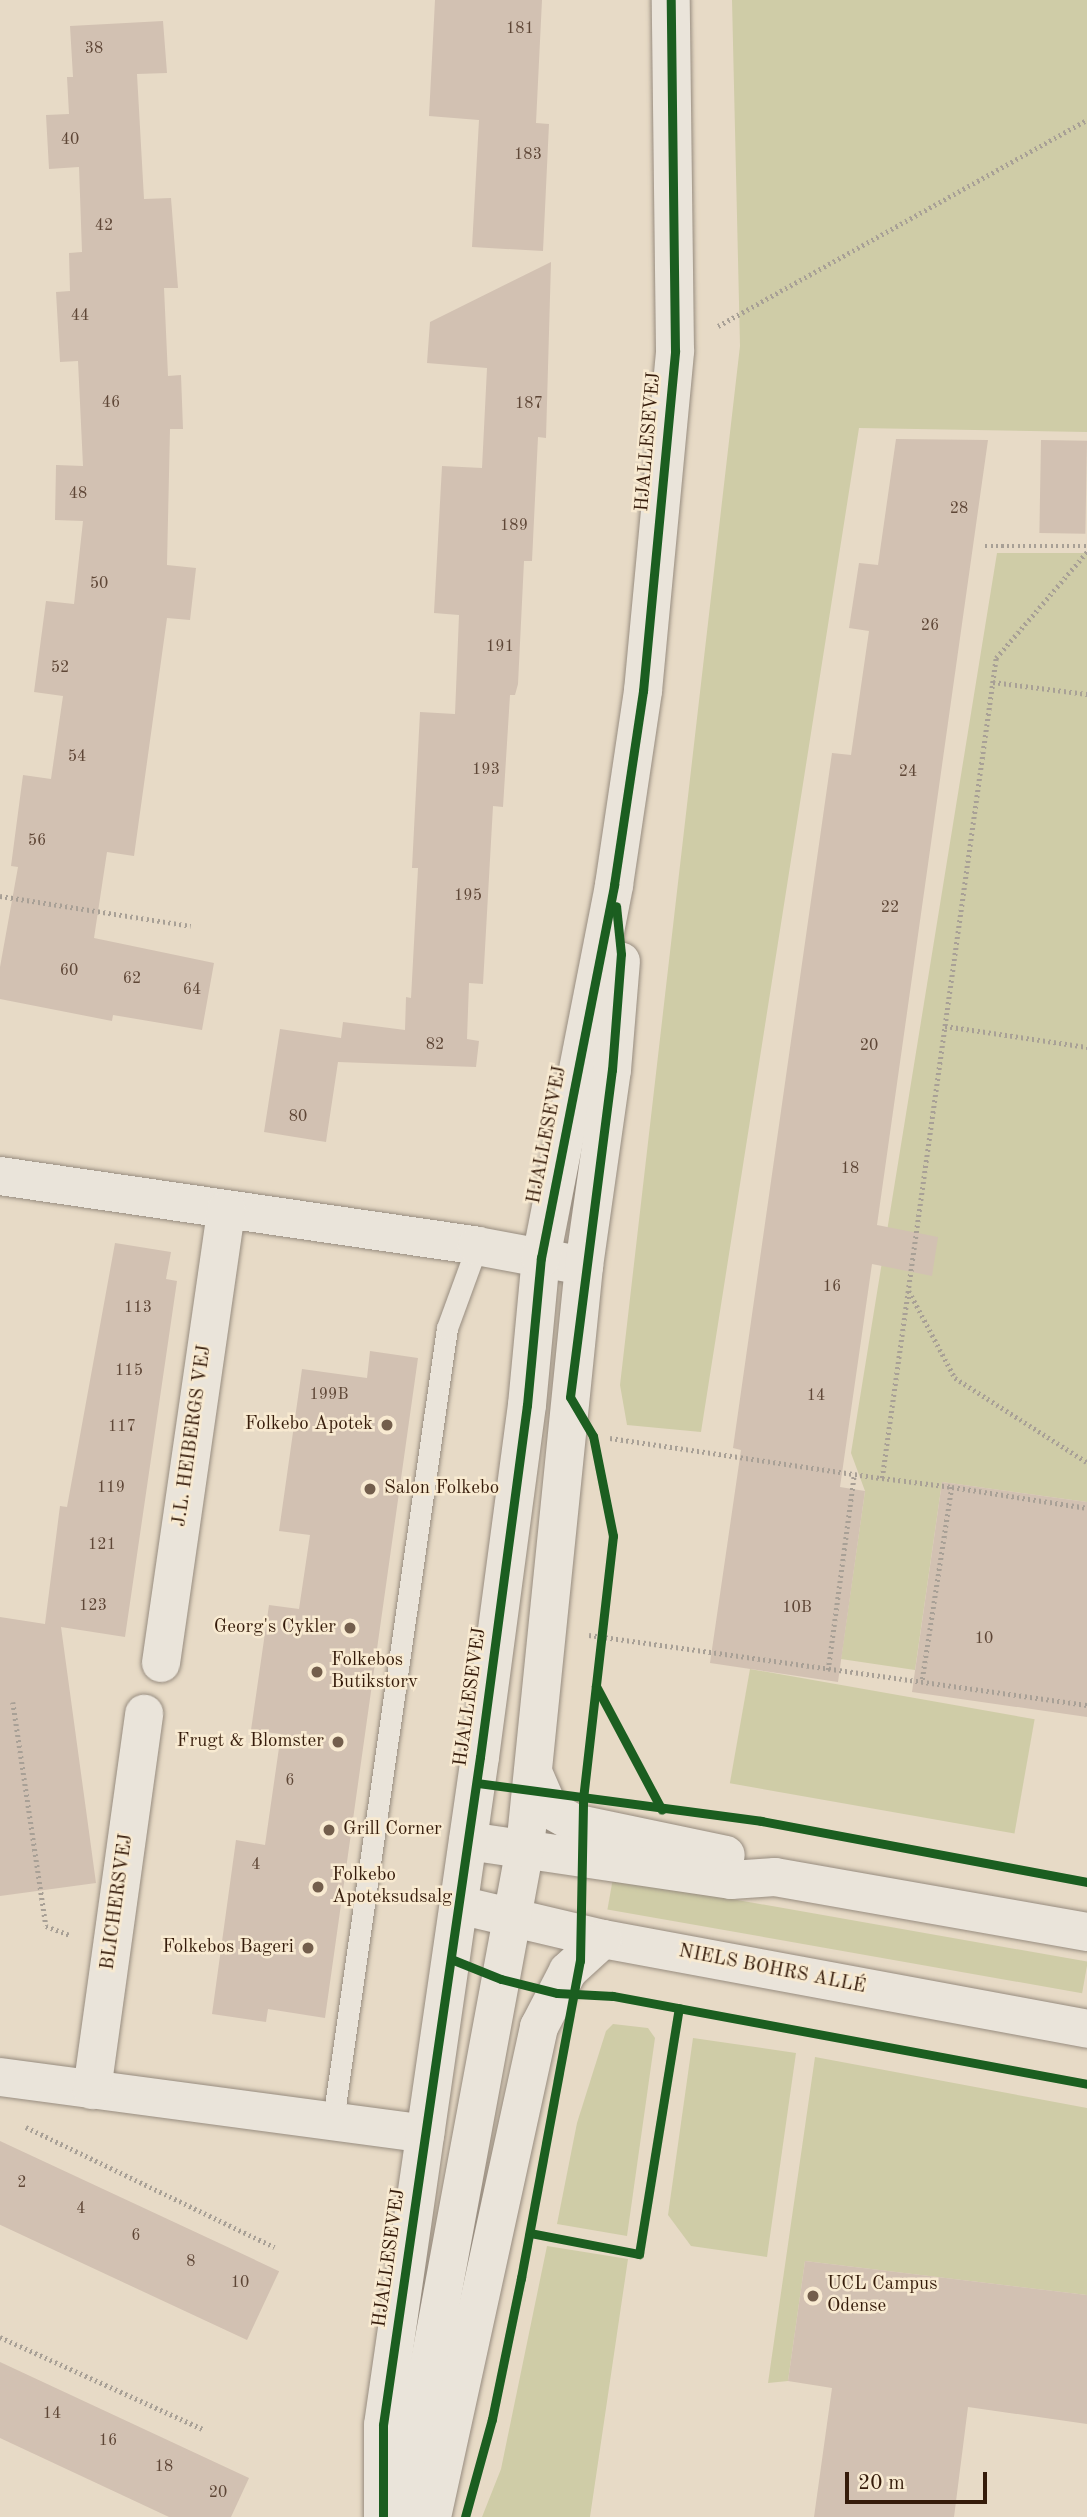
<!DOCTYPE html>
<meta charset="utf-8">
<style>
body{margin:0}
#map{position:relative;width:1087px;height:2517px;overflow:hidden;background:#e7dac6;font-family:"Old Standard TT",serif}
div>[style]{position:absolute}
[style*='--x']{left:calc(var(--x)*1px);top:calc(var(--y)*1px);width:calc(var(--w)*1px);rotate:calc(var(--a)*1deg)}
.green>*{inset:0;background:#cfcca7;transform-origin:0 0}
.building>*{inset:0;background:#d2c1b2;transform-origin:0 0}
.path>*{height:4.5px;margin-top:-2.25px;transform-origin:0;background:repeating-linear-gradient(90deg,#a8a096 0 2px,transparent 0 5.5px)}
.roads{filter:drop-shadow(0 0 2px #978c7f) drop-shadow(0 0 2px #978c7f)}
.service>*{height:21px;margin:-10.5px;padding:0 10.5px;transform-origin:10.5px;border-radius:10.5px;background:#eae4da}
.minor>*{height:38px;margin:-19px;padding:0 19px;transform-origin:19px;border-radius:19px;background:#eae4da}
.tertiary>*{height:38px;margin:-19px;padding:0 19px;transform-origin:19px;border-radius:19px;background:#eae4da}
.secondary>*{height:38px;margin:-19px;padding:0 19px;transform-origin:19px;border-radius:19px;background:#eae4da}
.cycleway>*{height:9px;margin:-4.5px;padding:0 4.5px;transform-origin:4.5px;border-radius:4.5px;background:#1b5e20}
.dots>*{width:19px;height:19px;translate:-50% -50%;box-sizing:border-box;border:4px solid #f8ead1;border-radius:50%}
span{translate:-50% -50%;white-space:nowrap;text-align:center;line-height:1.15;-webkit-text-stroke:5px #f8ead1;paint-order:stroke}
.number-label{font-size:16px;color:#5e4636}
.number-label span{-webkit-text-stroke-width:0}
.street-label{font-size:19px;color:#351b0a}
.poi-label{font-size:19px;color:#351b0a}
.right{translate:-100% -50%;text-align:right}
.left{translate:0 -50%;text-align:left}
.scale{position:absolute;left:845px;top:2472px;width:142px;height:32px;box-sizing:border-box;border:4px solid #351b0a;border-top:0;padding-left:9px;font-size:21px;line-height:24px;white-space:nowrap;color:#351b0a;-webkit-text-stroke:5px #f8ead1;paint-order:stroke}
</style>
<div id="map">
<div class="green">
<i style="clip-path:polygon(732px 0,1087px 0,1087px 432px,859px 428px,701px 1432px,627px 1425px,620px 1385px,740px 346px)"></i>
<i style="clip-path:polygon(997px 553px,1087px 553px,1087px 1502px,942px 1482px,915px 1670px,841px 1659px,865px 1491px,851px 1453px)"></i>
<i style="left:750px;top:1669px;width:289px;height:116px;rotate:10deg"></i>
<i style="left:613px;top:1878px;width:482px;height:32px;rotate:10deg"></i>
<i style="clip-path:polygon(613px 2024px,648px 2028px,655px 2038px,627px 2236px,557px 2224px,577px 2123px,606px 2031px)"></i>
<i style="clip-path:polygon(693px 2038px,796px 2053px,767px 2257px,691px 2246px,668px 2215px)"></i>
<i style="clip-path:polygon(815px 2057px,1087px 2108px,1087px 2295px,805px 2261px,788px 2381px,768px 2383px)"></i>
<i style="clip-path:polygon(547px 2246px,628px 2259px,590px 2517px,482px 2517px,501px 2469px)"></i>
</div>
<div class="building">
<i style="clip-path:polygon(435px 0,542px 0,536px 123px,549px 124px,543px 251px,472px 247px,479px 120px,429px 116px)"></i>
<i style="clip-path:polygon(163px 21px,167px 73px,137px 74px,144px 199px,171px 198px,178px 288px,164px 288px,168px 376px,181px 375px,183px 429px,170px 429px,167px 565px,196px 568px,190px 620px,167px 618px,134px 856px,107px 852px,94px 938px,214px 963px,202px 1030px,113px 1015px,112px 1021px,0 999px,0 967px,18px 867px,11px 866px,23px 775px,51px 779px,63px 696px,34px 692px,46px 601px,74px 604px,83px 521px,55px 520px,56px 465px,83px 466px,78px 361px,60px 362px,56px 292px,70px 291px,69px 253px,82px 252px,79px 167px,49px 169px,46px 115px,69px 114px,67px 77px,73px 77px,70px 26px)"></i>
<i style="clip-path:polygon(551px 262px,546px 438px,538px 437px,532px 561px,524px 561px,518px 684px,515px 695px,510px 695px,503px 807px,493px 806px,483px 984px,469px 983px,467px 1039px,479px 1041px,476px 1067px,338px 1062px,326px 1142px,264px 1132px,280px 1029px,341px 1038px,343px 1022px,405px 1030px,406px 997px,411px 998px,418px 868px,412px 868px,420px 712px,455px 714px,459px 615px,434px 613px,442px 466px,482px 468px,487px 368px,427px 363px,430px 322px)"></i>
<i style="clip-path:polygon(896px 439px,988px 440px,877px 1225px,938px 1237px,932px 1276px,872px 1264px,840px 1487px,865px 1491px,838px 1682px,710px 1663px,741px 1450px,733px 1448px,832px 753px,851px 755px,869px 631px,849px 628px,859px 563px,878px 565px)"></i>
<i style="left:1041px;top:440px;width:46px;height:93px;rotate:1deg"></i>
<i style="clip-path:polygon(115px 1243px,171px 1252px,166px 1279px,177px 1281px,125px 1637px,61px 1627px,96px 1883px,0 1896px,0 1617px,45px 1624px,60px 1506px,67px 1507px)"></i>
<i style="clip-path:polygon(370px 1351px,418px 1358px,325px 2018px,268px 2009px,266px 2022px,212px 2014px,236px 1840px,265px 1845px,281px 1734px,251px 1730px,269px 1605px,299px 1609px,310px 1535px,279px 1531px,302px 1369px,367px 1378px)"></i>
<i style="clip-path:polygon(942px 1482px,1087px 1502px,1087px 1717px,912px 1692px)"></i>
<i style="left:0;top:2141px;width:308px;height:76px;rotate:25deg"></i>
<i style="clip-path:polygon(805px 2261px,1087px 2295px,1087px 2424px,968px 2407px,954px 2517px,814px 2517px,832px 2388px,788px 2381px)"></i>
<i style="clip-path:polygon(0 2362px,249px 2478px,231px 2517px,169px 2517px,0 2438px)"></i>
</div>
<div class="path">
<i style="--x:718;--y:326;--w:423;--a:-29.2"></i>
<i style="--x:985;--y:546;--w:102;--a:0"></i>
<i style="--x:993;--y:682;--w:95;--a:7.3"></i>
<i style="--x:0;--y:896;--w:193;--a:8.9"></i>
<i style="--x:945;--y:1026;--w:144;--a:8.4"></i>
<i style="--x:909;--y:1291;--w:98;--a:62.1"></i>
<i style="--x:955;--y:1378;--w:156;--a:32.5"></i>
<i style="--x:610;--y:1438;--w:275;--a:8.4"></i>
<i style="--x:882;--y:1478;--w:828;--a:-82.09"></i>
<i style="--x:996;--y:658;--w:140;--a:-49.4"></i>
<i style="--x:882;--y:1478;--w:71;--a:7.3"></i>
<i style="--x:952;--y:1487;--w:198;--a:98.7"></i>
<i style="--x:952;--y:1487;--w:137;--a:8.8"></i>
<i style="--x:589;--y:1635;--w:503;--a:8"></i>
<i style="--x:828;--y:1670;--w:198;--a:-82.4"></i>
<i style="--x:13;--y:1702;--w:226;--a:81.6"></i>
<i style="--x:46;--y:1926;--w:25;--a:21"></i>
<i style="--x:26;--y:2127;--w:276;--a:25.8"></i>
<i style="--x:0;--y:2337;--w:223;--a:24.4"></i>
</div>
<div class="roads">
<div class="service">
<i style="--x:333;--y:2120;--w:800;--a:-81.81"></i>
<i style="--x:447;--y:1328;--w:87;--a:-69.9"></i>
</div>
<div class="minor">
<i style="--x:0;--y:1176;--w:482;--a:8.3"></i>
<i style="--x:477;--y:1246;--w:109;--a:10.6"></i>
<i style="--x:161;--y:1663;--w:458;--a:-81.8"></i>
<i style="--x:0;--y:2077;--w:429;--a:7.6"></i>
<i style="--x:92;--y:2090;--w:380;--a:-82.1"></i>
</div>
<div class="tertiary">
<i style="--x:533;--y:1772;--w:40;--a:66.6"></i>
<i style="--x:549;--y:1809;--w:29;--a:29"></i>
<i style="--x:574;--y:1823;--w:155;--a:11.9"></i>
<i style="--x:468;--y:1841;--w:266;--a:8.4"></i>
<i style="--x:731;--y:1880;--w:44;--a:-3.9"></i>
<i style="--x:775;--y:1877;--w:317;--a:10"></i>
<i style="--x:459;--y:1905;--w:148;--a:13.3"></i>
<i style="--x:603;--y:1939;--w:492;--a:10.5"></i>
</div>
<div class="secondary">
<i style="--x:383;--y:2517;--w:92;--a:-90"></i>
<i style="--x:383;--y:2425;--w:675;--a:-81.74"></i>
<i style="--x:480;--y:1757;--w:355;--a:-82.4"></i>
<i style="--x:527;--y:1405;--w:148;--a:-84.6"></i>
<i style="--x:541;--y:1258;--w:380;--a:-78.9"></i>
<i style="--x:614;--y:885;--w:196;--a:-81.5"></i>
<i style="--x:643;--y:691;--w:342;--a:-84.6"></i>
<i style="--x:675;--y:351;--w:351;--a:-90.7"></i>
<i style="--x:401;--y:2517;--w:680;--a:-79.5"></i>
<i style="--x:525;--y:1848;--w:585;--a:-84.21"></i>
<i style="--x:584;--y:1266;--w:198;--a:-81.9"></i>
<i style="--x:612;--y:1070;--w:109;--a:-85.3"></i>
<i style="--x:432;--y:2517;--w:502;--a:-77.68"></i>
<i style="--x:539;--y:2027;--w:63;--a:-62.6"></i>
<i style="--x:568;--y:1971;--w:47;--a:-42.4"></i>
</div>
</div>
<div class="cycleway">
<i style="--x:596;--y:1686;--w:140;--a:62"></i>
<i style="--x:477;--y:1783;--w:287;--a:7.6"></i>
<i style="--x:761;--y:1821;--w:332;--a:10.6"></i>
<i style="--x:451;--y:1959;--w:54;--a:21.8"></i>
<i style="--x:501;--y:1979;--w:58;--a:14"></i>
<i style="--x:557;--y:1993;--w:56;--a:3.1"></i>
<i style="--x:613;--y:1996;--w:482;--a:10.5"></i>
<i style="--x:530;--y:2233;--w:111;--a:10.9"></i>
<i style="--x:639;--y:2254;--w:249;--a:-80.8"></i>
<i style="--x:383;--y:2517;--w:92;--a:-90"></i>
<i style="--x:383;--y:2425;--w:675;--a:-81.74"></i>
<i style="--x:480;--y:1757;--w:355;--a:-82.4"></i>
<i style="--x:527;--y:1405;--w:148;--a:-84.6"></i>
<i style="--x:541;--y:1258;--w:380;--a:-78.9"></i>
<i style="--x:614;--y:885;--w:196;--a:-81.5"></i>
<i style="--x:643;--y:691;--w:342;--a:-84.6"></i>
<i style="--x:675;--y:351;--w:351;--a:-90.7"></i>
<i style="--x:465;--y:2517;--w:102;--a:-74.6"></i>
<i style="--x:492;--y:2419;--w:144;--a:-78.4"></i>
<i style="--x:521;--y:2278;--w:322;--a:-79.5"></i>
<i style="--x:580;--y:1961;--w:162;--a:-88.9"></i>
<i style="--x:583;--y:1799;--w:265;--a:-83.5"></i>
<i style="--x:613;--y:1536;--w:102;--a:-101.3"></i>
<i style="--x:593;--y:1436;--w:45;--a:-120.5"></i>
<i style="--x:570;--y:1397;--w:330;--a:-82.7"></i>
<i style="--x:612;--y:1070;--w:116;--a:-85.6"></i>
<i style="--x:621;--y:954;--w:48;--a:-95.9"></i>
</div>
<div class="dots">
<i style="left:387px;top:1425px;background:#735e4c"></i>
<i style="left:370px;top:1489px;background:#735e4c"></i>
<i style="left:350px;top:1628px;background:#735e4c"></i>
<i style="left:317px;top:1672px;background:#735e4c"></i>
<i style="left:338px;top:1742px;background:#735e4c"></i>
<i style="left:329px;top:1830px;background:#735e4c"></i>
<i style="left:318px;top:1887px;background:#735e4c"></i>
<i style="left:308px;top:1948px;background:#735e4c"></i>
<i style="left:813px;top:2296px;background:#735e4c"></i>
</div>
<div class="number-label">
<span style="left:520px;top:29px">181</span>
<span style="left:94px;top:49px">38</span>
<span style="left:70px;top:140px">40</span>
<span style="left:528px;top:155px">183</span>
<span style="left:104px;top:226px">42</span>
<span style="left:80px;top:316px">44</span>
<span style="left:111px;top:403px">46</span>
<span style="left:529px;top:404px">187</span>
<span style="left:78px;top:494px">48</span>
<span style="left:959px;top:509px">28</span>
<span style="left:514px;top:526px">189</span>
<span style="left:99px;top:584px">50</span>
<span style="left:930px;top:626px">26</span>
<span style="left:500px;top:647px">191</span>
<span style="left:60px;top:668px">52</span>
<span style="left:77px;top:757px">54</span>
<span style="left:486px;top:770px">193</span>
<span style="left:908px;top:772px">24</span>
<span style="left:37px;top:841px">56</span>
<span style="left:468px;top:896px">195</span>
<span style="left:890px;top:908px">22</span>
<span style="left:69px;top:971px">60</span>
<span style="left:132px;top:979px">62</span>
<span style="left:192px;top:990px">64</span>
<span style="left:435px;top:1045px">82</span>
<span style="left:869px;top:1046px">20</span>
<span style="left:298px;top:1117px">80</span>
<span style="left:850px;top:1169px">18</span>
<span style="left:832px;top:1287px">16</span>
<span style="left:138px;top:1308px">113</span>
<span style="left:129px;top:1371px">115</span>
<span style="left:329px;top:1395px">199B</span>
<span style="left:816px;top:1396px">14</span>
<span style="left:122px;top:1427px">117</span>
<span style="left:111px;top:1488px">119</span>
<span style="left:102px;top:1545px">121</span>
<span style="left:93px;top:1606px">123</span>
<span style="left:797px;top:1608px">10B</span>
<span style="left:984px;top:1639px">10</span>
<span style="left:290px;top:1781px">6</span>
<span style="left:256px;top:1865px">4</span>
<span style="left:22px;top:2183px">2</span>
<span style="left:81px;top:2209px">4</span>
<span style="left:136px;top:2236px">6</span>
<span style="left:191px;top:2262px">8</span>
<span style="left:240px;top:2283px">10</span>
<span style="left:52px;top:2414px">14</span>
<span style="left:108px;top:2441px">16</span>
<span style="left:164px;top:2467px">18</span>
<span style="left:218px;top:2493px">20</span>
</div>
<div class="street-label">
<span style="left:649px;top:442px;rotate:-85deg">HJALLESEVEJ</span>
<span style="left:548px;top:1135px;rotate:-79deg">HJALLESEVEJ</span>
<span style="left:193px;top:1436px;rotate:-82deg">J.L. HEIBERGS VEJ</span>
<span style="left:471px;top:1697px;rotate:-82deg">HJALLESEVEJ</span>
<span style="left:118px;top:1902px;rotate:-82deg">BLICHERSVEJ</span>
<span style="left:772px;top:1970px;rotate:11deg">NIELS BOHRS ALLÉ</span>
<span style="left:390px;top:2258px;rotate:-82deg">HJALLESEVEJ</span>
</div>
<div class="poi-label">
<span class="right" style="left:373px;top:1425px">Folkebo Apotek</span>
<span class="left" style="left:384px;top:1489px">Salon Folkebo</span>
<span class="right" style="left:336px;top:1628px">Georg's Cykler</span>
<span class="left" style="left:331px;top:1672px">Folkebos<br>Butikstorv</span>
<span class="right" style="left:324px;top:1742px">Frugt &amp; Blomster</span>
<span class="left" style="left:343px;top:1830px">Grill Corner</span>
<span class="left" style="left:332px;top:1887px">Folkebo<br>Apoteksudsalg</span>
<span class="right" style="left:294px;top:1948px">Folkebos Bageri</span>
<span class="left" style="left:827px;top:2296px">UCL Campus<br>Odense</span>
</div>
<div class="scale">20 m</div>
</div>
